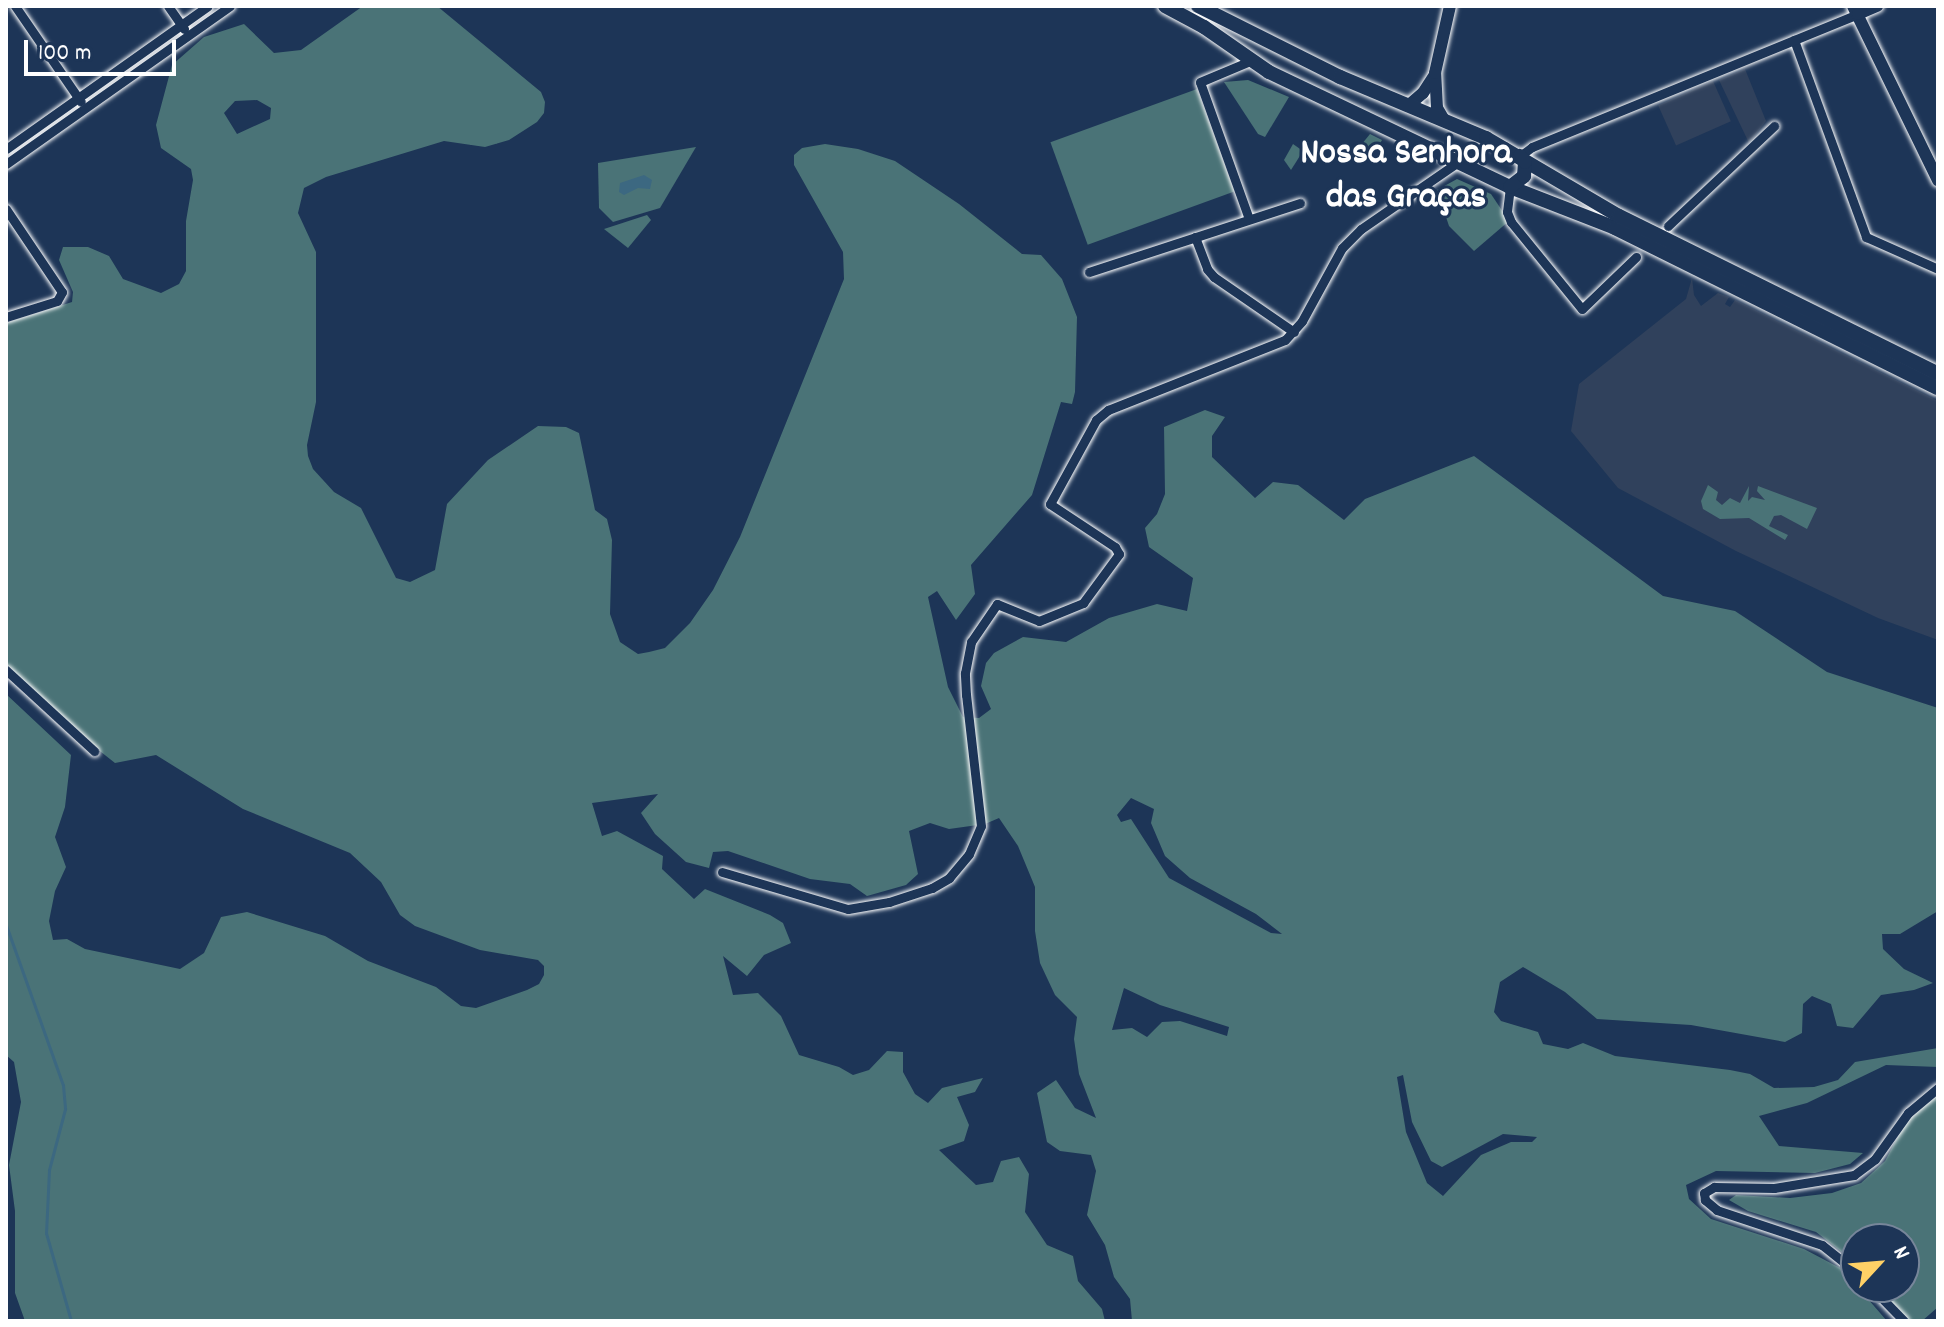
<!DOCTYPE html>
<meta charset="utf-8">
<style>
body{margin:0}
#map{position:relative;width:1944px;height:1327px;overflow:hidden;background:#1d3557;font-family:Dekko,sans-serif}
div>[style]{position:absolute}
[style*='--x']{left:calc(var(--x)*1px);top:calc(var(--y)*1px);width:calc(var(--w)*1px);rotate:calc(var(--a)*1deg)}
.built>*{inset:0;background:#30415c;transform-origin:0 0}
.green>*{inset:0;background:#4a7377;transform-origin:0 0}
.water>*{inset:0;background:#3c6881}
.stream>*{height:3px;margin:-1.5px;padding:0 1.5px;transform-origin:1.5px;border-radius:1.5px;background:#3c6881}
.roads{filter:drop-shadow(0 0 2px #fff) drop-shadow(0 0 2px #fff)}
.street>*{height:9px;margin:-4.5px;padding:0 4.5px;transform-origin:4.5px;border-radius:4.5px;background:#1d3557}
.secondary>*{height:12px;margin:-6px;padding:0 6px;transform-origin:6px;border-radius:6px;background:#1d3557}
.primary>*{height:14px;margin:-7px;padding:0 7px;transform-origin:7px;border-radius:7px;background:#1d3557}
span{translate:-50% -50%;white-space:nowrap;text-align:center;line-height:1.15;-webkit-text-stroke:6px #1d3557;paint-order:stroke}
.district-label{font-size:38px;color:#fff;font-weight:700}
.frame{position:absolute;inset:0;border:8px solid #fff;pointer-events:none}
.north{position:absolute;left:1840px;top:1223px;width:80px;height:80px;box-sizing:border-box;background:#1d3557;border:2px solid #77869a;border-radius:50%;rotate:64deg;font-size:22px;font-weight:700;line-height:32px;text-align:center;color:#fff}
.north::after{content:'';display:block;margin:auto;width:28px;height:36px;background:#ffd166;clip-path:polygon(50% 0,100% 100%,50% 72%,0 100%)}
.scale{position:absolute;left:24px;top:40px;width:152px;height:36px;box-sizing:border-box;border:4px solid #fff;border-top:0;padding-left:10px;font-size:24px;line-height:28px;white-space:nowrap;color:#fff;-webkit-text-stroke:6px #1d3557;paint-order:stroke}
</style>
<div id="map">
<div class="built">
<i style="clip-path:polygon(1745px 69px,1766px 121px,1749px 143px,1719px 80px)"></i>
<i style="left:1713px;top:81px;width:44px;height:60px;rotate:66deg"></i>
<i style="clip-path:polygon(1692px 278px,1694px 295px,1701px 306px,1718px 293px,1729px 297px,1725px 304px,1730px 307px,1735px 300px,1938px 401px,1938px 640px,1878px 618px,1736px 551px,1618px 488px,1571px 431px,1579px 384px,1686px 299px)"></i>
</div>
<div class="green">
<i style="clip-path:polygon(evenodd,363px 6px,437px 6px,541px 92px,545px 102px,544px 113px,537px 122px,509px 140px,485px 147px,444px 141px,326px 177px,304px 188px,298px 213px,316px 252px,316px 402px,307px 445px,308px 456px,313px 469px,334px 492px,361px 508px,396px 578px,410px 582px,435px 570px,447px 504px,488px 460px,538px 426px,566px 427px,579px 433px,595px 510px,607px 519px,612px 540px,610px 614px,620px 642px,638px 654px,649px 652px,665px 648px,690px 623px,713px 590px,740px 537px,844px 279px,843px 252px,794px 165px,794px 155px,802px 148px,825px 144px,858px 149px,895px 161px,959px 204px,1022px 254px,1041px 255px,1062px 279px,1077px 317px,1075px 392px,1072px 404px,1061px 402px,1032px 495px,971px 565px,975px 594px,956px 620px,937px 591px,928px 597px,948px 687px,963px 717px,979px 718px,991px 709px,981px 686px,986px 663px,994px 653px,1023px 637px,1066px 642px,1109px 618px,1157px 604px,1187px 611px,1193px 578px,1149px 547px,1145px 528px,1157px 514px,1165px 494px,1164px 427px,1205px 410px,1225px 417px,1212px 436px,1212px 457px,1255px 498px,1273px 482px,1298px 485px,1344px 520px,1365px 499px,1474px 456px,1663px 596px,1735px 611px,1827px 672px,1938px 708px,1938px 911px,1900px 934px,1882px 934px,1883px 949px,1904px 969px,1933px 983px,1914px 990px,1881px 995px,1853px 1028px,1837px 1026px,1831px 1004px,1812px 996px,1803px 1004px,1802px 1033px,1785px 1042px,1691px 1025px,1597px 1019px,1565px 992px,1523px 967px,1500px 982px,1494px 1012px,1501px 1021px,1538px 1032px,1543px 1044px,1568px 1049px,1583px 1043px,1615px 1056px,1730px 1070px,1750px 1074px,1774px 1088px,1814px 1087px,1838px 1080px,1855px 1062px,1938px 1048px,1938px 1067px,1886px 1065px,1807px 1103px,1759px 1116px,1779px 1146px,1863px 1153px,1850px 1164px,1815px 1173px,1716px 1171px,1686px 1185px,1689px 1199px,1711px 1219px,1804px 1249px,1842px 1269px,1887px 1321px,1132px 1321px,1130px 1299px,1114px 1277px,1105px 1245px,1087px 1215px,1096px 1171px,1091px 1155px,1060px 1151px,1047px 1142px,1037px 1093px,1056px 1080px,1075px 1108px,1096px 1118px,1079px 1074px,1074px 1039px,1077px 1017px,1055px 995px,1040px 963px,1035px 931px,1035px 887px,1018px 846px,999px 818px,985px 824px,949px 829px,930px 823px,909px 831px,918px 874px,906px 885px,867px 896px,850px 884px,810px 879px,728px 851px,713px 852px,709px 868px,686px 862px,655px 834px,641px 813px,658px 794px,592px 803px,602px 836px,617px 831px,663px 856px,662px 869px,694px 899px,705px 889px,770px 915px,783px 923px,791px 943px,764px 955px,747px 976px,723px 956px,733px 995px,758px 993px,781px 1016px,799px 1055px,839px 1067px,853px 1075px,869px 1070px,887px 1051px,903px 1052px,903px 1072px,915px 1094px,928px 1103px,942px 1088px,983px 1078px,975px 1092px,957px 1097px,969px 1125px,964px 1141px,939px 1150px,976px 1185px,993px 1182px,1001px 1161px,1019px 1157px,1029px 1174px,1025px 1212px,1047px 1245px,1073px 1256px,1078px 1281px,1102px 1309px,1105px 1321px,25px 1321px,15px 1293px,15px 1211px,9px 1165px,21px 1102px,14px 1062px,6px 1055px,6px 694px,71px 755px,65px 807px,55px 837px,66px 867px,55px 891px,49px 921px,53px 940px,67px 939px,85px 949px,180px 969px,204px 953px,221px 917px,247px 912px,325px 936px,368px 961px,436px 987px,461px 1006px,476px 1008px,527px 990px,539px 984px,544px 975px,544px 966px,538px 960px,480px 950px,415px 926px,400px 915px,381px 882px,350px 853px,243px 809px,156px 755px,115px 763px,35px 700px,6px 666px,6px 323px,72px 302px,73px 292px,59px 260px,63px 247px,88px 247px,109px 256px,123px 279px,161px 293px,179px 284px,186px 271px,186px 221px,193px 180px,191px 169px,161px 148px,156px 125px,172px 65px,204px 37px,244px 24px,274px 53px,301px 50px,363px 6px,257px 100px,271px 108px,270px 119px,237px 134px,224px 113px,235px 101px,257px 100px,363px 6px,1131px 798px,1154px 809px,1151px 823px,1165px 856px,1190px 878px,1256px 914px,1282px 934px,1271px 933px,1169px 878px,1131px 819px,1121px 822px,1117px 815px,1131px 798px,363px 6px,1124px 988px,1160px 1005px,1229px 1027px,1227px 1036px,1180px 1021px,1162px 1022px,1147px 1037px,1132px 1028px,1112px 1030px,1124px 988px,363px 6px,1403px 1075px,1412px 1122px,1431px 1161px,1442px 1167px,1503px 1134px,1537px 1137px,1532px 1142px,1511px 1142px,1481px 1155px,1443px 1196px,1427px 1183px,1406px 1132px,1397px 1077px,1403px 1075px)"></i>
<i style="clip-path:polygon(1248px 80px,1289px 97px,1265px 137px,1258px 134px,1224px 82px)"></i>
<i style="left:1197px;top:89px;width:109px;height:156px;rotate:70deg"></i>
<i style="clip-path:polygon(1370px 134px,1382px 140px,1372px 158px,1357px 150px)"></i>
<i style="clip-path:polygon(1293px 144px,1303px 151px,1291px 170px,1284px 160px)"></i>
<i style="clip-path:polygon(696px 147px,660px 208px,613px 222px,599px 208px,598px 163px)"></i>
<i style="clip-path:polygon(1457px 179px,1491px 194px,1509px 221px,1474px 251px,1449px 226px,1437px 190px)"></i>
<i style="clip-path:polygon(647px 215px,651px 220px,628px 248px,604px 229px)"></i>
<i style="clip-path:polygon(1708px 485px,1718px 492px,1716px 500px,1722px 505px,1730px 498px,1740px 503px,1749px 486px,1748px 501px,1752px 497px,1765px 500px,1757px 491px,1758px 486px,1817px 508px,1807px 529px,1781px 515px,1774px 516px,1769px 526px,1788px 535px,1785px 540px,1749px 518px,1720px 519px,1703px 509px,1701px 501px)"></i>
<i style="clip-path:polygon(1938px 1094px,1938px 1307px,1922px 1321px,1908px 1321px,1877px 1287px,1904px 1287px,1904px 1239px,1856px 1239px,1856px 1263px,1816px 1232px,1748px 1211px,1729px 1200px,1736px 1195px,1790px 1198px,1832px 1193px,1861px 1183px,1885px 1161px,1905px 1123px)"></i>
</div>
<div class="water">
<i style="clip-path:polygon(644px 175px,652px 180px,650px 189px,638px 188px,624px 195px,619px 192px,620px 183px)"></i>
</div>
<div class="stream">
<i style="--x:6;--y:925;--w:170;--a:70.4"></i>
<i style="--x:63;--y:1085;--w:24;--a:85"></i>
<i style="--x:65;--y:1109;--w:63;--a:104.7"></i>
<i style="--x:49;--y:1170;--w:63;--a:92.7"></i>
<i style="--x:46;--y:1233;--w:91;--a:74.1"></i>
</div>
<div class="roads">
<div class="street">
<i style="--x:15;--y:6;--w:116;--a:55.5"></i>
<i style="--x:168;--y:6;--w:28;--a:55"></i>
<i style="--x:1794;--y:40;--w:210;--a:69.9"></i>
<i style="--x:1866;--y:237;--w:79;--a:24"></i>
<i style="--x:6;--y:149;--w:247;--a:-35.3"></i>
<i style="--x:1520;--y:156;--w:15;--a:-37"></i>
<i style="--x:1532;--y:147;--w:352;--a:-22.2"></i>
<i style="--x:6;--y:164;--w:274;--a:-35.2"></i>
<i style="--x:1510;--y:187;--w:25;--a:97"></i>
<i style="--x:1507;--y:212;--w:11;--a:68"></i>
<i style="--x:1511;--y:222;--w:112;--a:50.8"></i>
<i style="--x:1582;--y:309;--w:75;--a:-43.9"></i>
<i style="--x:6;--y:209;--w:100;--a:56"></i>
<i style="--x:62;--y:292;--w:10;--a:119"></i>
<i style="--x:57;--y:301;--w:53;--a:162.6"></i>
<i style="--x:1249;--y:219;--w:145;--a:-109.7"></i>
<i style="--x:1200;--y:82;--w:54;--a:-22.8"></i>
<i style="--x:1668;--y:226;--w:146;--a:-43.3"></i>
<i style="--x:1195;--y:237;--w:34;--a:69"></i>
<i style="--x:1207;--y:269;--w:11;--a:49"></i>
<i style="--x:1214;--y:277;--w:97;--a:34.5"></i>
<i style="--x:1089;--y:272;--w:222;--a:-18.1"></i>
<i style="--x:6;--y:670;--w:120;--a:42.6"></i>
<i style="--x:722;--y:872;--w:131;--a:16.4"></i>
<i style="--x:848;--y:909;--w:42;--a:-9.7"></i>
<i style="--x:889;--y:902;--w:45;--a:-18"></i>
<i style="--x:932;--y:888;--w:20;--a:-30"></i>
<i style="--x:949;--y:878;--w:31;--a:-50"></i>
<i style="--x:969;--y:854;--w:30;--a:-67"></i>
<i style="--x:981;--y:826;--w:132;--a:-96.5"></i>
<i style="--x:966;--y:695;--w:22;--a:-93"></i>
<i style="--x:965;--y:673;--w:32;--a:-79"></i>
<i style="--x:971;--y:642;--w:46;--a:-55.6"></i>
<i style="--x:997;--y:604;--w:45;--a:22"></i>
<i style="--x:1039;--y:621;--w:48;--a:-22.2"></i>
<i style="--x:1083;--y:603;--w:61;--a:-53.7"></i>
<i style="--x:1119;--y:554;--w:8;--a:-120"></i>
<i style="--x:1115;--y:547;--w:78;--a:-146.5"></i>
<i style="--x:1050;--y:504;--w:96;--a:-61.3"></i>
<i style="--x:1096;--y:420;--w:16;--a:-40"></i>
<i style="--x:1108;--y:410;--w:190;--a:-21.6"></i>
<i style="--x:1285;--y:340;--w:25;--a:-48"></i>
<i style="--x:1302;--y:321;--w:83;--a:-61.3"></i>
<i style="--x:1342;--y:248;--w:27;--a:-45"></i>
<i style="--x:1361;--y:229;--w:118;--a:-34.6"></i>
<i style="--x:1856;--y:1272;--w:43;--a:-141.5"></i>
<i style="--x:1822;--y:1245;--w:111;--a:-161.6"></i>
<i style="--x:1717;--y:1210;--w:16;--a:-140"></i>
<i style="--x:1705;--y:1200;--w:7;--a:-98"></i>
<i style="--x:1704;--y:1193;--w:12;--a:-31"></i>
<i style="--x:1714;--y:1187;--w:60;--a:1"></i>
<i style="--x:1774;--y:1188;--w:81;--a:-9.2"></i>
<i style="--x:1854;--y:1175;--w:26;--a:-37"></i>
<i style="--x:1875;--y:1159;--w:57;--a:-54.3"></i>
<i style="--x:1908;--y:1113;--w:39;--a:-40"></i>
<i style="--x:1871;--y:1287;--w:47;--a:45.9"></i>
</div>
<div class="secondary">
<i style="--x:1853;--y:6;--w:194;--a:64"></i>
<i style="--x:1858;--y:14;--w:21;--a:-23"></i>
<i style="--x:1409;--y:105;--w:18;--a:-41"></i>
<i style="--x:1423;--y:93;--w:20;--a:-57"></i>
<i style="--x:1443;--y:118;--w:12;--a:-121"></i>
<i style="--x:1437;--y:108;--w:35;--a:-93"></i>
<i style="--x:1435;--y:73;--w:69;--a:-77.4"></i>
</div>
<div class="primary">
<i style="--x:1165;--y:6;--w:44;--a:28.3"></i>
<i style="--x:1204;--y:27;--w:79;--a:34.7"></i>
<i style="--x:1269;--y:72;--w:267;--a:25.5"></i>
<i style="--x:1510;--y:187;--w:113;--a:21.3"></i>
<i style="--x:1615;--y:228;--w:360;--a:26.4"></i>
<i style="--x:1198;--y:6;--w:159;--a:26.6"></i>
<i style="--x:1340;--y:77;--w:158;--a:22.7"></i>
<i style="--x:1486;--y:138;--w:154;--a:30.4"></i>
<i style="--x:1619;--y:216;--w:356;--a:26.3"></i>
<i style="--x:1510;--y:187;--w:18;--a:-38"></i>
<i style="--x:1524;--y:176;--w:14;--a:-86"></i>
<i style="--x:1525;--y:162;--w:8;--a:-130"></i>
</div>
</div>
<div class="district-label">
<span style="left:1406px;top:177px">Nossa Senhora<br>das Graças</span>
</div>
<div class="frame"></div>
<div class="north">N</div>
<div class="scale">100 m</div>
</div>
